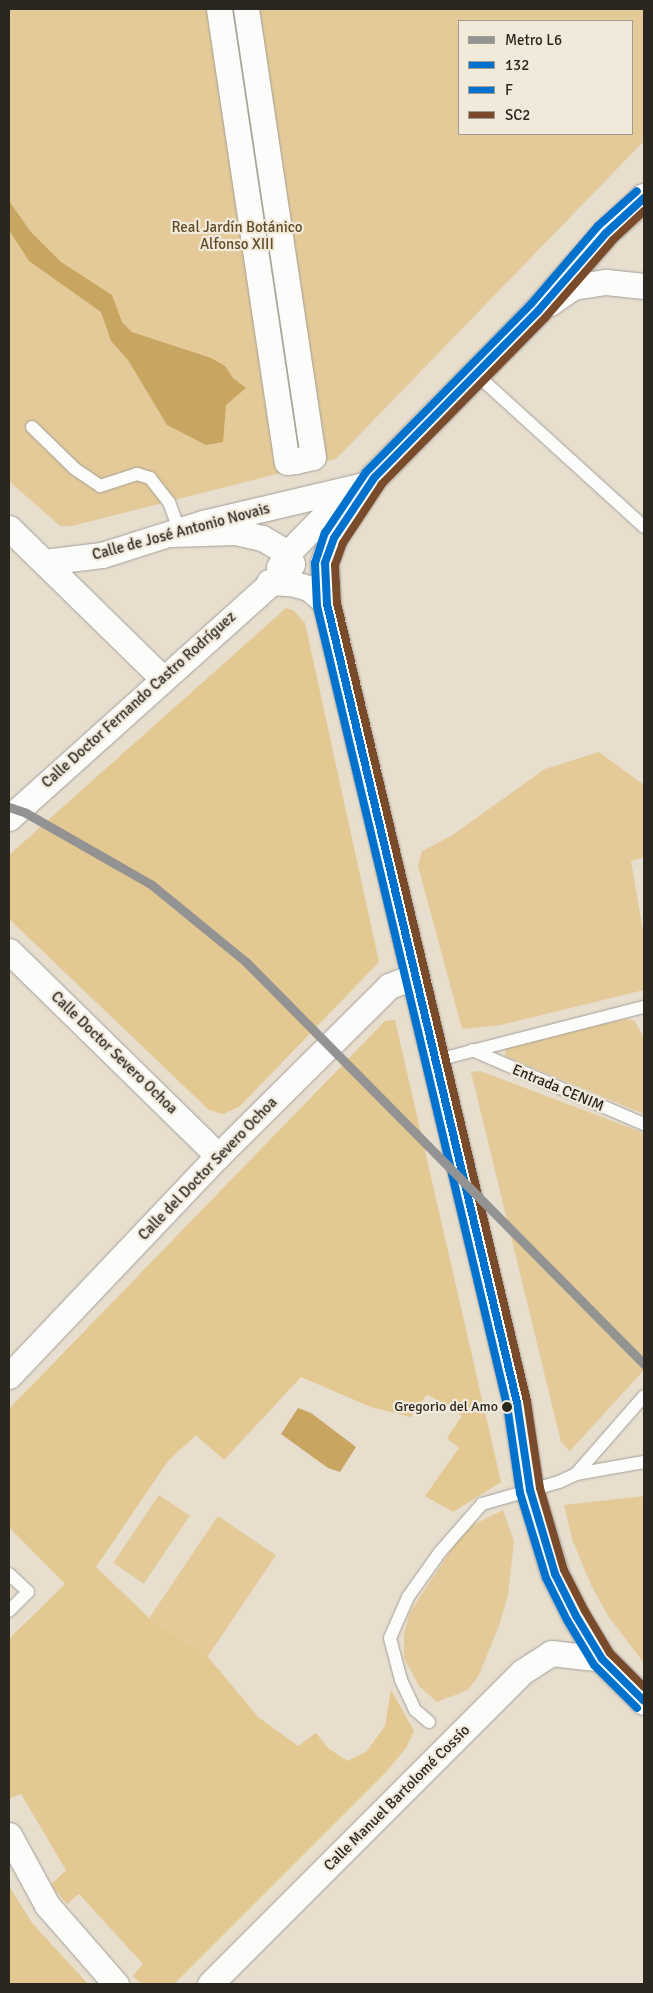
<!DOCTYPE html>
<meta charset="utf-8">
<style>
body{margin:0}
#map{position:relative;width:653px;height:1993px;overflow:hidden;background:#ece8df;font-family:Signika,sans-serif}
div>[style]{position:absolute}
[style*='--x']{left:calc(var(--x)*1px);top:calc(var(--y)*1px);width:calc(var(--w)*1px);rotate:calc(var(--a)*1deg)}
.built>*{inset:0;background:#e7dece}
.green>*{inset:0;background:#e4ca98;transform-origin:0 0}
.forest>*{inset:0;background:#e3c891}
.water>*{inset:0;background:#c8a661}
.roads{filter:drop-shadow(0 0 1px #a29f99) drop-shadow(0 0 1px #a29f99)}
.lane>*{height:12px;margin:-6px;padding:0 6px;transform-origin:6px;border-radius:6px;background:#fcfcfa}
.street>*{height:25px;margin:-12.5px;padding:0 12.5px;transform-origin:12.5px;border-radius:12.5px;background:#fcfcfa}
.secondary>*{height:28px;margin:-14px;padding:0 14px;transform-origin:14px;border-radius:14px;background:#fcfcfa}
.bus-1>*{height:8px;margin:-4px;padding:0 4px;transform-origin:4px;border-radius:4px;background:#0072ce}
.bus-2>*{height:8px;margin:-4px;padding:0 4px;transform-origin:4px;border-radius:4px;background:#0072ce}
.bus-3>*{height:8px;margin:-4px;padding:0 4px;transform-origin:4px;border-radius:4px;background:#7a4b2a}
.metro-1>*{height:9px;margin:-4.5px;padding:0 4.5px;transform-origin:4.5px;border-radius:4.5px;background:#939393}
.dots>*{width:14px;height:14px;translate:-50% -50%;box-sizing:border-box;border:2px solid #f1e9da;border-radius:50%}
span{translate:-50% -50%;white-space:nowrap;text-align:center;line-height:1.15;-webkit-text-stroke:4.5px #f1e9da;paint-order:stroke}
.bus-label{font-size:14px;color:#2a2721}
.right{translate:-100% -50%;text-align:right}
.park-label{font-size:15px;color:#614c27}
.street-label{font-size:15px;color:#2a2721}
.frame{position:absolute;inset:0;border:10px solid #2a2721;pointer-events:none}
.legend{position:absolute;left:458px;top:20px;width:175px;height:115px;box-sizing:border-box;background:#f1e9da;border:1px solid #a19b90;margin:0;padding:6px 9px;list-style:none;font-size:15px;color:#2a2721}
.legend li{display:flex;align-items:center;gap:10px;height:25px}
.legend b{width:25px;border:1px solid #a19b90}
</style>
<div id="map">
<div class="built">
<i style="clip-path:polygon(evenodd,9px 9px,644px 9px,644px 1984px,9px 1984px,9px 9px,459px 21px,632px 21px,632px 134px,459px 134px,459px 21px)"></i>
</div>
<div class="green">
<i style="clip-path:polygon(evenodd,9px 9px,644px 9px,644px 141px,336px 459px,72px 526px,60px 526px,9px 481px,9px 9px,459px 21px,632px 21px,632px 134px,459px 134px,459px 21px)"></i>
<i style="clip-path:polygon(599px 752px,644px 785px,644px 857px,631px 861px,644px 936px,644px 990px,501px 1025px,462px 1029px,418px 866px,422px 851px,451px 836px,545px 769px)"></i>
<i style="clip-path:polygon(626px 1019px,635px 1021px,644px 1038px,644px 1114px,505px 1056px,507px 1046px)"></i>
<i style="clip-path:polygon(480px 1071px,644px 1133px,644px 1370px,570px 1451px,561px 1442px,471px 1072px)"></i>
<i style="left:159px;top:1495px;width:37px;height:82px;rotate:34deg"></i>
<i style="clip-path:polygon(644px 1496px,644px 1663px,608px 1616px,591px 1585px,572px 1539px,564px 1505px)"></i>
<i style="clip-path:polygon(503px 1510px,514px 1541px,508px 1595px,500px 1623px,479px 1675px,468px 1690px,437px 1702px,419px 1686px,404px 1658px,404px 1634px,410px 1612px,465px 1529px)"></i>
<i style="left:218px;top:1516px;width:70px;height:123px;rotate:34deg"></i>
</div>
<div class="forest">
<i style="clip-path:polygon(286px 608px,293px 610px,305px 623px,379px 962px,239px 1107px,223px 1114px,209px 1110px,9px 919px,9px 855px)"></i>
<i style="clip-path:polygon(395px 1020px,501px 1482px,453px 1512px,425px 1496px,459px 1448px,447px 1438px,462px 1416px,427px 1394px,411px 1417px,371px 1407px,301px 1377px,224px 1460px,196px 1435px,168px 1461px,96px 1567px,150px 1619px,208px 1657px,258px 1717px,298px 1746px,316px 1733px,328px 1748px,347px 1761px,366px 1752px,385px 1726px,391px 1690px,414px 1731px,406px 1748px,387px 1771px,174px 1984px,141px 1984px,133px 1976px,143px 1964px,79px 1894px,67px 1904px,51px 1885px,66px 1870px,21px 1794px,9px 1799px,9px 1639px,65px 1584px,9px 1527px,9px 1409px,385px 1021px)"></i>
<i style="clip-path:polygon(9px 1886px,32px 1923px,88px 1984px,9px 1984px)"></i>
</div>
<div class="water">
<i style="clip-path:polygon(9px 201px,31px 232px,61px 262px,112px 295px,122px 322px,132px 332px,211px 358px,225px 366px,233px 378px,246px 388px,226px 405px,223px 442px,206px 445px,167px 425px,128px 360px,111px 341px,101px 312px,29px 261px,9px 230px)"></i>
<i style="clip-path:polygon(298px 1408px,311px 1413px,356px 1447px,340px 1472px,328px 1468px,281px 1434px)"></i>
</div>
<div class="roads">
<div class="lane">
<i style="--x:476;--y:374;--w:227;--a:42.3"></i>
<i style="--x:32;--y:427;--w:60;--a:44.3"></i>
<i style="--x:75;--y:469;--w:30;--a:34"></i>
<i style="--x:100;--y:486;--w:39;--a:-18"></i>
<i style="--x:137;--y:474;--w:14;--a:17"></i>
<i style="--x:150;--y:478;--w:31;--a:52"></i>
<i style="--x:169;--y:502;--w:32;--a:70"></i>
<i style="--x:472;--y:1050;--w:187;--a:23.3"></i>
<i style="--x:437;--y:1060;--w:214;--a:-14.4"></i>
<i style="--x:576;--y:1474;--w:103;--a:-48.9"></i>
<i style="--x:9;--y:1574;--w:26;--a:43"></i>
<i style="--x:28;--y:1592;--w:27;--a:135"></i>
<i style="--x:429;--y:1722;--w:18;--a:-139"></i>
<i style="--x:415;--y:1710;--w:33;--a:-115"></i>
<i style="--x:401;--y:1680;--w:43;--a:-104.7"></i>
<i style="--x:390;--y:1638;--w:45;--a:-66.3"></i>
<i style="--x:408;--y:1597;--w:55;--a:-54.6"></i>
<i style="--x:440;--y:1552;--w:64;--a:-48.8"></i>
<i style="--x:482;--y:1504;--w:80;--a:-15.9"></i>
<i style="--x:559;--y:1482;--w:19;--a:-25"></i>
<i style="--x:576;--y:1474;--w:69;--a:-10"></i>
</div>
<div class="street">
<i style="--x:219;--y:9;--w:458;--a:81.5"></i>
<i style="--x:287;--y:462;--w:8;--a:-7"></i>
<i style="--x:295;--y:461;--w:18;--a:-13"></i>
<i style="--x:313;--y:457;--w:453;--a:-98.5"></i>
<i style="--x:550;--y:303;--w:28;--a:-35"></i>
<i style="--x:573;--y:287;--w:33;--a:-9"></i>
<i style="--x:606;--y:282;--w:38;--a:6"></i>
<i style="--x:9;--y:528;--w:216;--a:44.4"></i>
<i style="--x:44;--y:562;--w:58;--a:-6.9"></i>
<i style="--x:102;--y:555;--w:106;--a:-17.6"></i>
<i style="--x:203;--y:523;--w:170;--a:-13.3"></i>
<i style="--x:279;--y:567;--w:17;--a:-57"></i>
<i style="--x:288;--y:553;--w:89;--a:-45.9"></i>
<i style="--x:269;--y:582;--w:22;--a:3"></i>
<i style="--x:291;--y:583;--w:19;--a:16"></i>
<i style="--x:309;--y:588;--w:24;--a:42"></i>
<i style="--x:9;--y:818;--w:380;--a:-41.9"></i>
<i style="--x:292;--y:564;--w:12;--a:-110"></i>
<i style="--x:288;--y:553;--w:30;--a:-150"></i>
<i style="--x:262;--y:538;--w:28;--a:-167"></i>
<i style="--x:235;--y:532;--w:63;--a:178.2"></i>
<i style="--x:9;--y:951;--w:293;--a:44.4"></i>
<i style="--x:9;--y:1376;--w:303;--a:-46.5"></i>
<i style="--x:218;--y:1156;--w:241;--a:-44.8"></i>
<i style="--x:389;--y:986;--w:14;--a:-21"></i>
<i style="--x:402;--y:981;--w:17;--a:10"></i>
<i style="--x:9;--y:1835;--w:80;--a:61.5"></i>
<i style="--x:47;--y:1905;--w:105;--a:48.9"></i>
<i style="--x:210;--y:1984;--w:441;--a:-45"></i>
<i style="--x:522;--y:1672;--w:35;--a:-33"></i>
<i style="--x:551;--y:1653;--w:51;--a:6.7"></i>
</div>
<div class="secondary">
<i style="--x:644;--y:198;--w:52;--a:137.4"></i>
<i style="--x:606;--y:233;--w:103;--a:131.1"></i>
<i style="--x:538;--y:311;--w:234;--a:134.5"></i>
<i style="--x:374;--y:478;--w:72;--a:123.7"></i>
<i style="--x:334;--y:538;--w:27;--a:110"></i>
<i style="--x:325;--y:563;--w:41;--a:87.2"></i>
<i style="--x:327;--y:604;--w:821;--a:76.62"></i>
<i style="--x:517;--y:1403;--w:88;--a:81.5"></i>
<i style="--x:530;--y:1490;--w:88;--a:73.4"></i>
<i style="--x:555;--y:1574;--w:47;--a:63.4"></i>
<i style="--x:576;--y:1616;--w:50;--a:58.8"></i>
<i style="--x:602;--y:1659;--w:59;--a:45"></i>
</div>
</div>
<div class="bus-1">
<i style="--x:644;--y:198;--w:52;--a:137.4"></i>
<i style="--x:606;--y:233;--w:103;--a:131.1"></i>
<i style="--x:538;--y:311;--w:234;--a:134.5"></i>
<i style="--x:374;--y:478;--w:72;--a:123.7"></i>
<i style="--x:334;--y:538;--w:27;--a:110"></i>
<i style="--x:325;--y:563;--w:41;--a:87.2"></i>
<i style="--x:327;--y:604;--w:821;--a:76.62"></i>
<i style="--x:517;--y:1403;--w:88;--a:81.5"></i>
<i style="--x:530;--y:1490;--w:88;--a:73.4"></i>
<i style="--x:555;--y:1574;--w:47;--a:63.4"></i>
<i style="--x:576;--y:1616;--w:50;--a:58.8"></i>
<i style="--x:602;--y:1659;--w:59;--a:45"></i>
</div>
<div class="bus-2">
<i style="--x:637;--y:1708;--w:61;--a:-135"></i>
<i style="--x:594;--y:1665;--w:52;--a:-121"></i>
<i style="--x:567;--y:1620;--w:47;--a:-116.6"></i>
<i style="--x:546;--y:1578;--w:89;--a:-107"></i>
<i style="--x:520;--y:1493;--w:89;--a:-98.4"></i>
<i style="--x:507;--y:1405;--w:821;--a:-103.38"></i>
<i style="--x:317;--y:606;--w:43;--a:-92.7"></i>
<i style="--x:315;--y:563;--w:32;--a:-72"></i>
<i style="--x:325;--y:533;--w:73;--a:-56.1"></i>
<i style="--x:366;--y:472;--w:235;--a:-45.5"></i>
<i style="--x:531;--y:304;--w:103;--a:-49.3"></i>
<i style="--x:598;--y:226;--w:52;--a:-41.9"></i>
</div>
<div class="bus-3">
<i style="--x:644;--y:211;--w:42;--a:136.9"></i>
<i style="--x:613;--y:240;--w:103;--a:131.1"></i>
<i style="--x:545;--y:318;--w:233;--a:134.5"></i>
<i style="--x:382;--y:484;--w:71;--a:123.5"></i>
<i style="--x:343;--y:543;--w:23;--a:110"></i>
<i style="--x:335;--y:565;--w:38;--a:87"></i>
<i style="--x:337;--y:603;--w:820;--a:76.61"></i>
<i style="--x:527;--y:1401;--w:88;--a:81.5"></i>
<i style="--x:540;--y:1488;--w:85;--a:73.7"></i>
<i style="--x:564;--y:1570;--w:46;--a:62.9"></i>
<i style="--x:585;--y:1611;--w:49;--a:59.2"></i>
<i style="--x:610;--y:1653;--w:48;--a:45"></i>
</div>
<div class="metro-1">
<i style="--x:9;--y:807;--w:18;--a:19"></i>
<i style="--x:26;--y:813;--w:145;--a:29.7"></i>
<i style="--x:152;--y:885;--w:122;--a:39.3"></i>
<i style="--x:246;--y:962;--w:566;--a:45.29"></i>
</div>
<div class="dots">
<i style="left:507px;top:1407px;background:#2a2721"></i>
</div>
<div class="bus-label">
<span class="right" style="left:498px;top:1407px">Gregorio del Amo</span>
</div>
<div class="park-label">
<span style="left:237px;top:236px">Real Jardín Botánico<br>Alfonso XIII</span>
</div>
<div class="street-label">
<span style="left:181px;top:532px;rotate:-15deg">Calle de José Antonio Novais</span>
<span style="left:139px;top:700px;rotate:-42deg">Calle Doctor Fernando Castro Rodríguez</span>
<span style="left:114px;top:1053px;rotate:44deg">Calle Doctor Severo Ochoa</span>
<span style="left:558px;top:1088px;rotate:23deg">Entrada CENIM</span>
<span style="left:208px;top:1169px;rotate:-46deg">Calle del Doctor Severo Ochoa</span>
<span style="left:397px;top:1798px;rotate:-45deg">Calle Manuel Bartolomé Cossío</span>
</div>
<div class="frame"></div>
<ul class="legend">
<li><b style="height:6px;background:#939393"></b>Metro L6</li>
<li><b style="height:6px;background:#0072ce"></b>132</li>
<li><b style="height:6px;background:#0072ce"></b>F</li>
<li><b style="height:6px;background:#7a4b2a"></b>SC2</li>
</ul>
</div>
